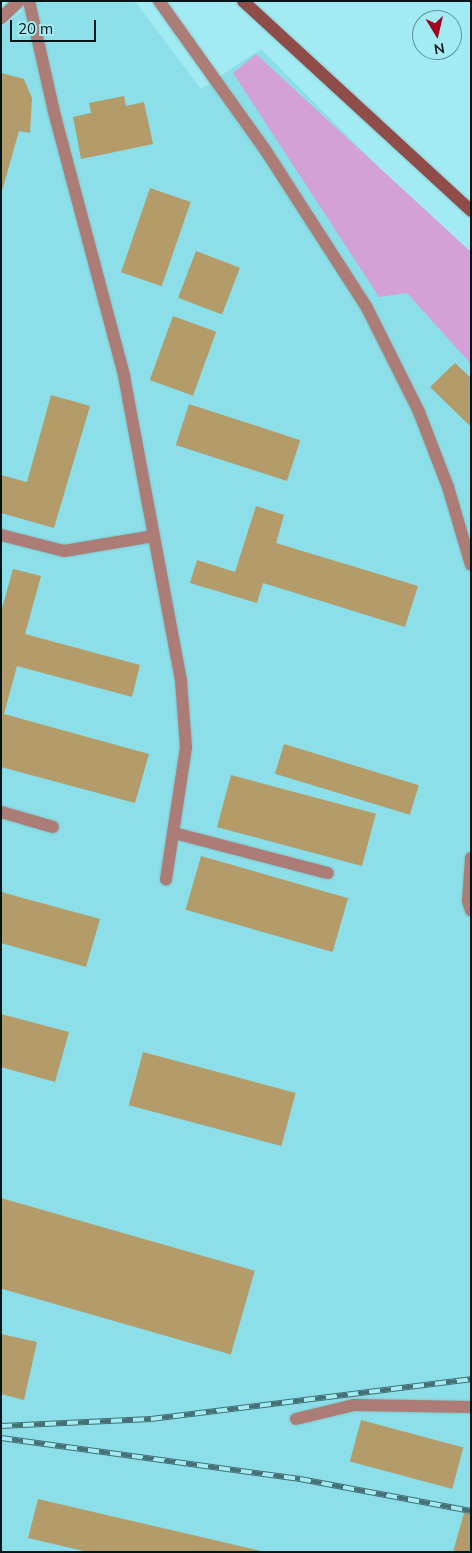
<!DOCTYPE html>
<style>
body{margin:0}
#map{position:relative;width:472px;height:1553px;overflow:hidden;background:#a3ebf3;font-family:Mulish,sans-serif}
div>[style]{position:absolute}
[style*='--x']{left:calc(var(--x)*1px);top:calc(var(--y)*1px);width:calc(var(--w)*1px);rotate:calc(var(--a)*1deg)}
.built>*{inset:0;background:#8cdfe8}
.green>*{inset:0;background:#d4a1d7}
.building>*{inset:0;background:#b39b6a;transform-origin:0 0}
.roads{filter:drop-shadow(0 0 1px #86c5cc) drop-shadow(0 0 1px #86c5cc)}
.lane>*{height:12px;margin:-6px;padding:0 6px;transform-origin:6px;border-radius:6px;background:#ac7c77}
.street>*{height:12px;margin:-6px;padding:0 6px;transform-origin:6px;border-radius:6px;background:#ac7c77}
.secondary>*{height:12px;margin:-6px;padding:0 6px;transform-origin:6px;border-radius:6px;background:#8f4c48}
.rail>*{height:5.5px;margin-top:-2.75px;transform-origin:0;background:repeating-linear-gradient(90deg,#a3ebf3 0 11px,#457176 0 22px);box-sizing:border-box;border-block:1px solid #457176}
span{translate:-50% -50%;white-space:nowrap;text-align:center;line-height:1.15;-webkit-text-stroke:5px #a3ebf3;paint-order:stroke}
.frame{position:absolute;inset:0;border:2px solid #001619;pointer-events:none}
.north{position:absolute;left:412px;top:10px;width:50px;height:50px;box-sizing:border-box;background:#a3ebf3;border:1px solid #62969c;border-radius:50%;rotate:171deg;font-size:14px;font-weight:700;line-height:20px;text-align:center;color:#001619}
.north::after{content:'';display:block;margin:auto;width:18px;height:22px;background:#a2051b;clip-path:polygon(50% 0,100% 100%,50% 72%,0 100%)}
.scale{position:absolute;left:10px;top:20px;width:86px;height:22px;box-sizing:border-box;border:2px solid #001619;border-top:0;padding-left:6px;font-size:15px;line-height:18px;white-space:nowrap;color:#001619;-webkit-text-stroke:4px #a3ebf3;paint-order:stroke}
</style>
<div id="map">
<div class="built">
<i style="clip-path:polygon(35px 1px,135px 1px,201px 89px,261px 49px,471px 260px,471px 1552px,1px 1552px,1px 28px)"></i>
</div>
<div class="green">
<i style="clip-path:polygon(256px 54px,471px 252px,471px 364px,407px 293px,379px 297px,233px 73px)"></i>
</div>
<div class="building">
<i style="clip-path:polygon(1px 73px,24px 79px,32px 98px,30px 133px,19px 131px,2px 191px)"></i>
<i style="clip-path:polygon(124px 96px,126px 106px,144px 102px,153px 144px,81px 159px,73px 117px,91px 113px,89px 103px)"></i>
<i style="left:150px;top:188px;width:43px;height:89px;rotate:19deg"></i>
<i style="left:196px;top:251px;width:47px;height:50px;rotate:21deg"></i>
<i style="left:173px;top:316px;width:46px;height:68px;rotate:20deg"></i>
<i style="clip-path:polygon(455px 363px,471px 378px,471px 427px,430px 387px)"></i>
<i style="clip-path:polygon(51px 395px,90px 406px,54px 528px,1px 513px,1px 475px,27px 482px)"></i>
<i style="left:189px;top:404px;width:117px;height:43px;rotate:18deg"></i>
<i style="clip-path:polygon(256px 506px,284px 515px,276px 543px,418px 586px,405px 627px,263px 583px,257px 603px,190px 583px,197px 560px,235px 572px)"></i>
<i style="clip-path:polygon(13px 569px,41px 576px,25px 634px,140px 665px,132px 697px,17px 666px,4px 714px,149px 754px,135px 803px,1px 767px,1px 612px)"></i>
<i style="left:284px;top:744px;width:141px;height:31px;rotate:17deg"></i>
<i style="left:231px;top:775px;width:150px;height:54px;rotate:15deg"></i>
<i style="left:201px;top:856px;width:153px;height:56px;rotate:16deg"></i>
<i style="clip-path:polygon(1px 892px,100px 919px,86px 967px,1px 943px)"></i>
<i style="clip-path:polygon(1px 1014px,69px 1032px,55px 1082px,1px 1067px)"></i>
<i style="left:143px;top:1052px;width:158px;height:55px;rotate:15deg"></i>
<i style="left:1px;top:1198px;width:264px;height:87px;rotate:16deg"></i>
<i style="clip-path:polygon(1px 1334px,37px 1342px,24px 1400px,1px 1394px)"></i>
<i style="left:361px;top:1420px;width:106px;height:43px;rotate:15deg"></i>
<i style="clip-path:polygon(38px 1499px,261px 1551px,261px 1552px,88px 1552px,28px 1538px)"></i>
<i style="clip-path:polygon(464px 1513px,471px 1514px,471px 1552px,453px 1552px)"></i>
</div>
<div class="roads">
<div class="lane">
<i style="--x:54;--y:112;--w:273;--a:75.1"></i>
<i style="--x:124;--y:376;--w:310;--a:79.4"></i>
<i style="--x:181;--y:681;--w:66;--a:85.7"></i>
<i style="--x:186;--y:747;--w:134;--a:98.6"></i>
<i style="--x:366;--y:306;--w:119;--a:63.4"></i>
<i style="--x:419;--y:412;--w:80;--a:68.9"></i>
<i style="--x:448;--y:487;--w:81;--a:73.6"></i>
<i style="--x:1;--y:535;--w:65;--a:14.3"></i>
<i style="--x:64;--y:551;--w:91;--a:-9.5"></i>
<i style="--x:1;--y:812;--w:54;--a:16.1"></i>
<i style="--x:174;--y:833;--w:159;--a:14.6"></i>
<i style="--x:471;--y:858;--w:43;--a:94"></i>
<i style="--x:468;--y:901;--w:10;--a:73"></i>
<i style="--x:296;--y:1419;--w:60;--a:-13.6"></i>
<i style="--x:354;--y:1405;--w:117;--a:1"></i>
</div>
<div class="street">
<i style="--x:29;--y:1;--w:114;--a:77.3"></i>
<i style="--x:159;--y:1;--w:181;--a:54.5"></i>
<i style="--x:264;--y:148;--w:188;--a:57.2"></i>
<i style="--x:1;--y:18;--w:25;--a:-43"></i>
</div>
<div class="secondary">
<i style="--x:243;--y:1;--w:310;--a:42.6"></i>
</div>
</div>
<div class="rail">
<i style="--x:1;--y:1426;--w:150;--a:-2.7"></i>
<i style="--x:151;--y:1419;--w:322;--a:-7.1"></i>
<i style="--x:1;--y:1438;--w:302;--a:7.8"></i>
<i style="--x:300;--y:1479;--w:174;--a:10.6"></i>
</div>
<div class="frame"></div>
<div class="north">N</div>
<div class="scale">20 m</div>
</div>
